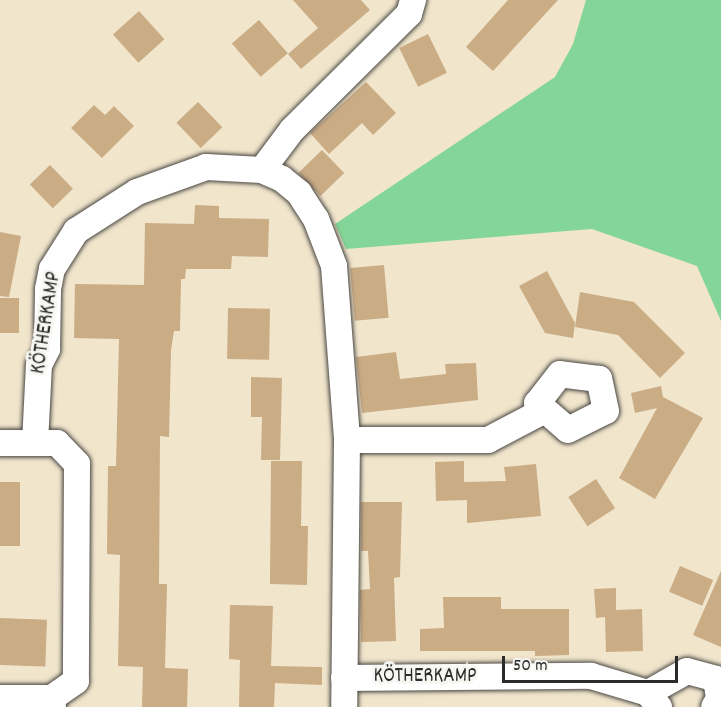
<!DOCTYPE html>
<meta charset="utf-8">
<style>
body{margin:0}
#map{position:relative;width:721px;height:707px;overflow:hidden;background:#f1e5cc;font-family:Dekko,sans-serif}
div>[style]{position:absolute}
[style*='--x']{left:calc(var(--x)*1px);top:calc(var(--y)*1px);width:calc(var(--w)*1px);rotate:calc(var(--a)*1deg)}
.green>*{inset:0;background:#84d698}
.building>*{inset:0;background:#caac85;transform-origin:0 0}
.roads{filter:drop-shadow(0 0 2px #494743) drop-shadow(0 0 2px #494743)}
.minor>*{height:26px;margin:-13px;padding:0 13px;transform-origin:13px;border-radius:13px;background:#fff}
span{translate:-50% -50%;white-space:nowrap;text-align:center;line-height:1.15;-webkit-text-stroke:6px #f6f6f2;paint-order:stroke}
.street-label{font-size:21px;color:#2b2b2b}
.scale{position:absolute;left:502px;top:656px;width:176px;height:27px;box-sizing:border-box;border:3px solid #2b2b2b;border-top:0;padding-left:8px;font-size:18px;line-height:21px;white-space:nowrap;color:#2b2b2b;-webkit-text-stroke:4px #f6f6f2;paint-order:stroke}
</style>
<div id="map">
<div class="green">
<i style="clip-path:polygon(586px 0,721px 0,721px 321px,697px 266px,592px 229px,346px 249px,335px 224px,555px 77px,573px 44px)"></i>
</div>
<div class="building">
<i style="clip-path:polygon(293px 0,361px 0,370px 10px,301px 69px,288px 54px,318px 28px)"></i>
<i style="clip-path:polygon(508px 0,558px 0,493px 71px,466px 47px)"></i>
<i style="left:139px;top:11px;width:38px;height:35px;rotate:48deg"></i>
<i style="left:259px;top:20px;width:44px;height:36px;rotate:49deg"></i>
<i style="left:428px;top:34px;width:43px;height:32px;rotate:64deg"></i>
<i style="clip-path:polygon(366px 82px,396px 113px,373px 135px,362px 123px,329px 154px,310px 133px)"></i>
<i style="left:198px;top:102px;width:35px;height:30px;rotate:46deg"></i>
<i style="clip-path:polygon(94px 105px,105px 115px,114px 106px,134px 126px,102px 158px,71px 128px)"></i>
<i style="left:322px;top:150px;width:32px;height:33px;rotate:46deg"></i>
<i style="left:50px;top:165px;width:33px;height:28px;rotate:46deg"></i>
<i style="clip-path:polygon(195px 205px,219px 206px,219px 218px,269px 219px,268px 257px,232px 256px,231px 269px,186px 269px,185px 279px,181px 279px,180px 331px,174px 331px,171px 350px,169px 437px,160px 436px,159px 584px,167px 584px,165px 668px,188px 669px,187px 707px,142px 707px,143px 667px,118px 666px,120px 555px,107px 554px,108px 466px,116px 466px,119px 339px,74px 338px,75px 284px,144px 285px,145px 223px,194px 224px)"></i>
<i style="clip-path:polygon(0 232px,21px 236px,9px 297px,0 296px)"></i>
<i style="left:384px;top:265px;width:53px;height:34px;rotate:85deg"></i>
<i style="clip-path:polygon(547px 271px,575px 323px,573px 338px,545px 333px,519px 286px)"></i>
<i style="clip-path:polygon(580px 292px,634px 302px,685px 353px,660px 378px,618px 335px,575px 327px)"></i>
<i style="left:0;top:298px;width:19px;height:35px"></i>
<i style="left:228px;top:308px;width:42px;height:51px;rotate:1deg"></i>
<i style="clip-path:polygon(396px 352px,400px 379px,446px 374px,445px 364px,476px 363px,478px 400px,362px 413px,356px 357px)"></i>
<i style="clip-path:polygon(251px 377px,282px 378px,280px 460px,261px 460px,262px 417px,251px 417px)"></i>
<i style="clip-path:polygon(661px 386px,663px 397px,703px 418px,655px 499px,619px 478px,657px 408px,635px 413px,631px 393px)"></i>
<i style="clip-path:polygon(271px 461px,302px 461px,301px 526px,308px 526px,307px 585px,270px 584px)"></i>
<i style="clip-path:polygon(464px 461px,464px 482px,506px 481px,504px 467px,536px 464px,541px 516px,467px 523px,467px 500px,436px 501px,435px 462px)"></i>
<i style="left:596px;top:479px;width:35px;height:33px;rotate:57deg"></i>
<i style="left:0;top:482px;width:20px;height:64px"></i>
<i style="clip-path:polygon(361px 502px,402px 502px,400px 577px,394px 578px,396px 641px,361px 642px,360px 590px,370px 589px,368px 551px,361px 551px)"></i>
<i style="left:680px;top:566px;width:36px;height:28px;rotate:23deg"></i>
<i style="clip-path:polygon(721px 571px,721px 647px,693px 635px)"></i>
<i style="clip-path:polygon(616px 588px,616px 610px,642px 609px,643px 651px,606px 652px,605px 617px,596px 618px,594px 589px)"></i>
<i style="clip-path:polygon(443px 597px,501px 597px,501px 609px,569px 609px,569px 655px,535px 656px,535px 651px,420px 651px,420px 629px,444px 628px)"></i>
<i style="clip-path:polygon(230px 605px,273px 606px,271px 666px,322px 667px,322px 685px,275px 683px,274px 707px,239px 707px,240px 660px,229px 659px)"></i>
<i style="left:0;top:618px;width:47px;height:47px;rotate:2deg"></i>
</div>
<div class="roads">
<div class="minor">
<i style="--x:262;--y:170;--w:50;--a:-53.1"></i>
<i style="--x:292;--y:130;--w:165;--a:-44.8"></i>
<i style="--x:409;--y:14;--w:15;--a:-74"></i>
<i style="--x:347;--y:440;--w:141;--a:0"></i>
<i style="--x:488;--y:440;--w:64;--a:-27.8"></i>
<i style="--x:545;--y:410;--w:30;--a:41"></i>
<i style="--x:568;--y:430;--w:42;--a:-26.6"></i>
<i style="--x:606;--y:411;--w:33;--a:-102"></i>
<i style="--x:599;--y:379;--w:39;--a:-173"></i>
<i style="--x:560;--y:374;--w:37;--a:128"></i>
<i style="--x:537;--y:403;--w:11;--a:41"></i>
<i style="--x:0;--y:443;--w:35;--a:0"></i>
<i style="--x:35;--y:443;--w:78;--a:-87.1"></i>
<i style="--x:39;--y:365;--w:18;--a:-63"></i>
<i style="--x:47;--y:349;--w:60;--a:-89"></i>
<i style="--x:48;--y:289;--w:20;--a:-79"></i>
<i style="--x:52;--y:269;--w:45;--a:-57.7"></i>
<i style="--x:76;--y:231;--w:72;--a:-32.6"></i>
<i style="--x:137;--y:192;--w:73;--a:-19.9"></i>
<i style="--x:206;--y:167;--w:56;--a:3.1"></i>
<i style="--x:262;--y:170;--w:22;--a:24"></i>
<i style="--x:282;--y:179;--w:22;--a:39"></i>
<i style="--x:299;--y:193;--w:31;--a:57"></i>
<i style="--x:316;--y:219;--w:50;--a:69"></i>
<i style="--x:334;--y:266;--w:174;--a:85.7"></i>
<i style="--x:347;--y:440;--w:267;--a:90.6"></i>
<i style="--x:35;--y:443;--w:22;--a:0"></i>
<i style="--x:57;--y:443;--w:29;--a:46"></i>
<i style="--x:77;--y:464;--w:217;--a:90.3"></i>
<i style="--x:76;--y:681;--w:29;--a:145"></i>
<i style="--x:344;--y:678;--w:247;--a:-0.5"></i>
<i style="--x:591;--y:676;--w:59;--a:16.6"></i>
<i style="--x:648;--y:693;--w:18;--a:52"></i>
<i style="--x:648;--y:693;--w:45;--a:-29.4"></i>
<i style="--x:687;--y:671;--w:30;--a:15"></i>
<i style="--x:716;--y:679;--w:20;--a:81"></i>
<i style="--x:719;--y:699;--w:9;--a:122"></i>
<i style="--x:0;--y:698;--w:52;--a:0"></i>
<i style="--x:52;--y:698;--w:9;--a:84"></i>
</div>
</div>
<div class="street-label">
<span style="left:47px;top:323px;rotate:-81deg">KÖTHERKAMP</span>
<span style="left:425px;top:677px">KÖTHERKAMP</span>
</div>
<div class="scale">50 m</div>
</div>
